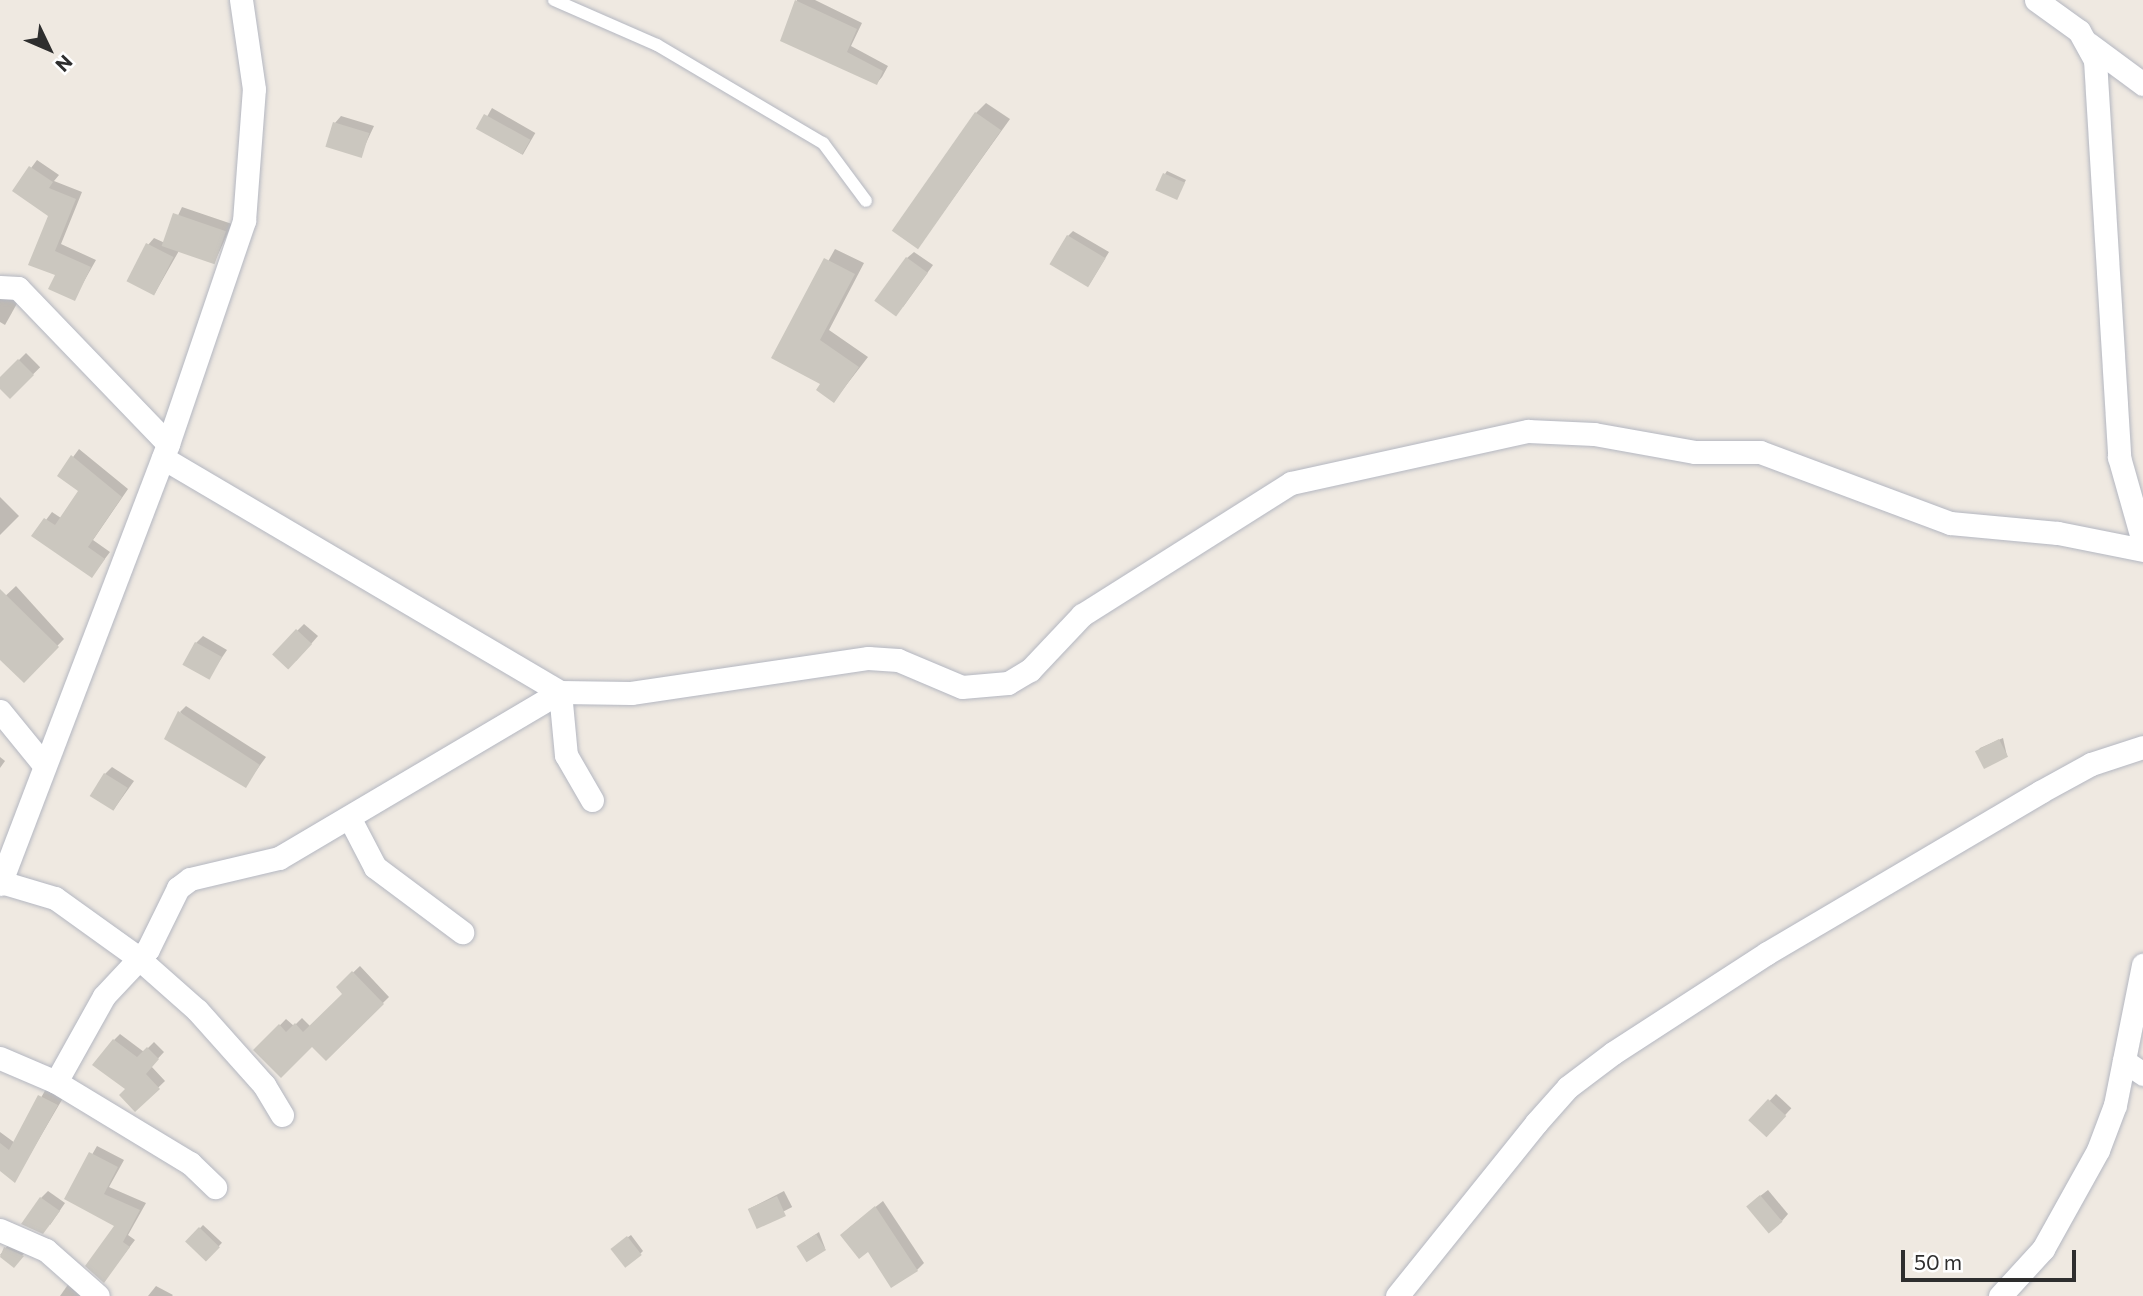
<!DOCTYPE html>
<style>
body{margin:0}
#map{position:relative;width:2143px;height:1296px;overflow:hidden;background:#efe9e1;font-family:Commissioner,sans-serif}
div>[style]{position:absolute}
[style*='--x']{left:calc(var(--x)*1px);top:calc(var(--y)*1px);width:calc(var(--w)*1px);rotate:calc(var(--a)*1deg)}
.shadow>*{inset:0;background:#0003;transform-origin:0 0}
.building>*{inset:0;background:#cbc7bf;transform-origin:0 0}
.roads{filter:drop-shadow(0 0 2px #b4b7c1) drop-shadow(0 0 2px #b4b7c1)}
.service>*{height:12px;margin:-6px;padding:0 6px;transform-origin:6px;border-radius:6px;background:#fff}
.minor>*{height:23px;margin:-11.5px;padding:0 11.5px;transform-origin:11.5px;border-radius:11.5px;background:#fff}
span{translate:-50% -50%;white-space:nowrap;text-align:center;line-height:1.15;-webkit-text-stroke:7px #fff;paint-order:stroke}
.north{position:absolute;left:14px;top:14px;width:70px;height:70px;-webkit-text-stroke:5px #fff;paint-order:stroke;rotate:134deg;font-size:19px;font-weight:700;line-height:28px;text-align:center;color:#2e2e2e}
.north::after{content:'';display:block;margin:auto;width:24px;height:32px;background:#2e2e2e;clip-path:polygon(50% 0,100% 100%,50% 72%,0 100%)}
.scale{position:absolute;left:1901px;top:1250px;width:175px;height:32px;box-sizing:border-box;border:4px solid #2e2e2e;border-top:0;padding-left:9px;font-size:21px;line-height:24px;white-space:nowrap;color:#2e2e2e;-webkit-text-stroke:5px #fff;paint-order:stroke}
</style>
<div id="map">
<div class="shadow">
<i style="clip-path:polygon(797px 0,815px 0,862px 23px,851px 46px,888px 66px,882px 77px,877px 83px,782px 40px)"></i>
<i style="clip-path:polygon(986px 103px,1010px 119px,919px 246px,976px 113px)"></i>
<i style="left:492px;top:108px;width:50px;height:25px;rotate:30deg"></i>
<i style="clip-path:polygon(341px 116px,374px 126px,360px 156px,335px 123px)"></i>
<i style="clip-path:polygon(37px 160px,59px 175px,54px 181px,82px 192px,61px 244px,96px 260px,74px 299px,57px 274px,50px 215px,14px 191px)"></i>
<i style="clip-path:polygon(1167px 171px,1186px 180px,1176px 198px,1165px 174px)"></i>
<i style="clip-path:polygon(182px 207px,232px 224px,215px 261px,180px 249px,155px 293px,148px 245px,154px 238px,165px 243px)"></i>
<i style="clip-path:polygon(1073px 231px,1109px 252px,1089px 285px,1068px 236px)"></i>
<i style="clip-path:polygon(835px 249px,864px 263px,829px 330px,868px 357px,834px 401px,823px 384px,774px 358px)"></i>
<i style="clip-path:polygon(914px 252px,933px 265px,903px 307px,907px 258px)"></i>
<i style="clip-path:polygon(0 291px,19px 300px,5px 325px,0 322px)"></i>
<i style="left:26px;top:353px;width:20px;height:37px;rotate:45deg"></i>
<i style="clip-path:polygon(79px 449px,128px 489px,93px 540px,110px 552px,92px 576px,34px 536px,52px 512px,61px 518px,80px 490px,59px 476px)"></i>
<i style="clip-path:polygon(0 497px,19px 516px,0 535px)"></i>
<i style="clip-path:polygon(16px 586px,64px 639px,24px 680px,0 651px,0 601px)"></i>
<i style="clip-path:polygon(304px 624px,318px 636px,296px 661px,297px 631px)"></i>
<i style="clip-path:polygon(203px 636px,227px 650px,208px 678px,196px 643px)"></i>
<i style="clip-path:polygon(186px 706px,266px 757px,245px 786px,180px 712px)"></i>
<i style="clip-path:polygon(2003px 738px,2007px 756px,1978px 751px,1980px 748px)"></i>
<i style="clip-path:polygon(0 757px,5px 761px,0 768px)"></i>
<i style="clip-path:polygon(112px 767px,134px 781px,114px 809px,105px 774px)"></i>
<i style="clip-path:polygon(360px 966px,389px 997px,326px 1059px,312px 1045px,256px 1050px,286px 1019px,294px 1026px,302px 1018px,311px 1027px,344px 994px,338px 987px)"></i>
<i style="clip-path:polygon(120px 1034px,144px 1052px,154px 1042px,164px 1052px,151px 1066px,165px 1081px,135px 1110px,114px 1040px)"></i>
<i style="clip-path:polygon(46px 1089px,63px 1098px,15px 1180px,0 1169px,0 1132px,15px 1143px)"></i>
<i style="left:1776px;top:1094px;width:21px;height:37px;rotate:43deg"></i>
<i style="clip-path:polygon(97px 1146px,124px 1160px,109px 1187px,146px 1203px,128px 1235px,135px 1240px,109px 1274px,117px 1225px,67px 1198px)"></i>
<i style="clip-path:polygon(1768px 1190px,1788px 1214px,1782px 1221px,1755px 1200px)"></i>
<i style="clip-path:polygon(48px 1191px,65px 1203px,50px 1225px,41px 1198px)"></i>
<i style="left:784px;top:1191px;width:18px;height:39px;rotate:63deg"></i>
<i style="clip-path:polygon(883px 1201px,924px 1263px,917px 1270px,869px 1249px,849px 1228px)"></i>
<i style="left:203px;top:1225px;width:26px;height:22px;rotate:43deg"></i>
<i style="clip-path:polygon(819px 1232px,825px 1248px,801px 1244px)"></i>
<i style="clip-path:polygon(631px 1235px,643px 1251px,640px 1254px,616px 1246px)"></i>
<i style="clip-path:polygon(8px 1245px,25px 1252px,14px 1266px,0 1255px)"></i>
<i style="clip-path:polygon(72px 1279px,91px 1296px,60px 1296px)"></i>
<i style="clip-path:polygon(156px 1286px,173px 1295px,172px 1296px,148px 1296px)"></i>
</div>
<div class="building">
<i style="clip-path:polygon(795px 0,857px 29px,847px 52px,883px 71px,877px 85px,780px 41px)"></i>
<i style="left:975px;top:112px;width:32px;height:145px;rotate:35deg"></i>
<i style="left:484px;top:114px;width:53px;height:17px;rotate:29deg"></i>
<i style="left:333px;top:122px;width:38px;height:26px;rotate:17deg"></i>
<i style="clip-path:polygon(29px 166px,53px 182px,49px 188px,76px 199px,55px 251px,91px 267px,75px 301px,48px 289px,55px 275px,28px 265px,48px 216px,12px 191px)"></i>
<i style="left:1163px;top:173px;width:24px;height:19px;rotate:24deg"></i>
<i style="left:173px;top:213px;width:56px;height:35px;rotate:19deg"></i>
<i style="left:1067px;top:235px;width:45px;height:34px;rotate:31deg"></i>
<i style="left:146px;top:243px;width:31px;height:43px;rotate:27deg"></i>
<i style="left:906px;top:257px;width:27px;height:54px;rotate:36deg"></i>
<i style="clip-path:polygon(824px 258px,855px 274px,820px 340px,859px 367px,834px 403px,816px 390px,820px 384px,771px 358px)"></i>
<i style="clip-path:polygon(18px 359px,34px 375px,10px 399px,0 389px,0 377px)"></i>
<i style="clip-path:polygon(71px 455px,122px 497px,88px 547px,105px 559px,92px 578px,31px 536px,44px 518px,55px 525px,78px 491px,57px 476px)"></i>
<i style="clip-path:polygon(0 589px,59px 647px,24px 683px,0 660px)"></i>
<i style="left:296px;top:629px;width:22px;height:35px;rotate:43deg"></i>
<i style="left:195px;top:642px;width:31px;height:26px;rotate:29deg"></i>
<i style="clip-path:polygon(178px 711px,260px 765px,246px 788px,164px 739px)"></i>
<i style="left:1999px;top:739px;width:20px;height:27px;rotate:63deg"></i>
<i style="left:104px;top:773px;width:28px;height:27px;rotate:32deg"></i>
<i style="clip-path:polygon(352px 971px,384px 1004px,326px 1061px,312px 1047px,281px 1078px,253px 1050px,279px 1024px,286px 1032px,295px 1023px,303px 1032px,342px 994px,336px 987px)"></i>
<i style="clip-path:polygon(113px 1039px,137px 1057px,147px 1047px,159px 1059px,146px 1074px,160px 1089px,135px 1112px,119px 1095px,125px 1089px,92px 1065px)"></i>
<i style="clip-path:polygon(38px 1095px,58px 1105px,15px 1183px,0 1171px,0 1143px,9px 1150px)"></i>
<i style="left:1768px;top:1099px;width:25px;height:29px;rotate:43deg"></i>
<i style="clip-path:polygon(89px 1152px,118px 1167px,104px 1194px,140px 1210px,123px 1242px,130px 1247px,104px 1283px,85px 1266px,114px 1226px,64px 1199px)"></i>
<i style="left:1760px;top:1195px;width:35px;height:18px;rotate:50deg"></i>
<i style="left:777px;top:1196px;width:22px;height:32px;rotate:66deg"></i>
<i style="clip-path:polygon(40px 1197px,60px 1211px,43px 1234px,21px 1224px)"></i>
<i style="clip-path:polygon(875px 1206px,918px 1271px,891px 1288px,868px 1252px,859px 1259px,840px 1235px)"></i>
<i style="left:199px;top:1227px;width:29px;height:20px;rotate:44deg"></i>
<i style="left:816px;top:1234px;width:19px;height:23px;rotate:58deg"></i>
<i style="left:627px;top:1236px;width:24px;height:21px;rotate:52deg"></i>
<i style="clip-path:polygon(4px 1247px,24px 1256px,14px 1268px,0 1257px)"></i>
</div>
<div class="roads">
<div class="service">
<i style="--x:554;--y:0;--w:112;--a:23.6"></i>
<i style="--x:657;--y:45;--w:193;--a:30.6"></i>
<i style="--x:823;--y:143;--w:72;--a:53.4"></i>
</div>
<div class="minor">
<i style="--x:2036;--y:0;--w:53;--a:35.8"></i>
<i style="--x:2079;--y:31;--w:33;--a:61"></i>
<i style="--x:2095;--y:60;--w:398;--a:86.5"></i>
<i style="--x:2119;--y:457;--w:88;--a:74.2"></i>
<i style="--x:2089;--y:44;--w:67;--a:36.5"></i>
<i style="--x:0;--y:287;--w:18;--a:3"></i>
<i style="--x:18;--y:288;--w:216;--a:46.1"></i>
<i style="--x:163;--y:458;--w:461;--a:30.5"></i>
<i style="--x:560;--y:692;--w:71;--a:0.8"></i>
<i style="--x:631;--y:693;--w:240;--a:-8.4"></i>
<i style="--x:868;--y:658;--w:30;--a:4"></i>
<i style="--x:898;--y:660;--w:69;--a:22.9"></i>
<i style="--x:962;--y:687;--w:46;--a:-5"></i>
<i style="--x:1008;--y:683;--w:26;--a:-31"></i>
<i style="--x:1030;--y:670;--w:76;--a:-46.6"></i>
<i style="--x:1082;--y:615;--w:247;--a:-32.3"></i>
<i style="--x:1291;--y:483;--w:243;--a:-12.4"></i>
<i style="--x:1528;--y:431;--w:66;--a:2.6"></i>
<i style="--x:1594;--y:434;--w:103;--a:10.1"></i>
<i style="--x:1695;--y:452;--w:65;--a:0"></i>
<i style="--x:1760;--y:452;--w:203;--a:20.5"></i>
<i style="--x:1950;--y:523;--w:108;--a:5.3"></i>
<i style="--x:2058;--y:533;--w:87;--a:11.3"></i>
<i style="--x:0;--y:711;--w:70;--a:50.8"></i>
<i style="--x:350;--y:819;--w:54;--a:62.5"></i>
<i style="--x:375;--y:867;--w:109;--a:36.8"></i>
<i style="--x:1;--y:882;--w:56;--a:16.5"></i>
<i style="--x:55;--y:898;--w:101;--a:35.7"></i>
<i style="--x:137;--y:957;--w:80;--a:41.5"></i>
<i style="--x:197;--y:1010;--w:101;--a:48.2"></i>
<i style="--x:264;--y:1085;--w:35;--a:59"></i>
<i style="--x:0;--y:884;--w:471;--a:-69.1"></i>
<i style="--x:168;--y:444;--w:236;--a:-71.2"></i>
<i style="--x:244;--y:221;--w:132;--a:-85.7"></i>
<i style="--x:254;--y:89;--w:90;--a:-98.3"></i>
<i style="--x:0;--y:1058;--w:61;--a:23.2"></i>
<i style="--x:56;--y:1082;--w:157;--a:31.2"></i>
<i style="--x:190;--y:1163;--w:35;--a:44"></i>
<i style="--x:2124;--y:1061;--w:23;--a:34"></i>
<i style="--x:56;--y:1082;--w:98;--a:-60.8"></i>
<i style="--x:104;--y:996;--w:64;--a:-46.9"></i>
<i style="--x:148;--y:949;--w:68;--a:-63.8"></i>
<i style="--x:178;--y:888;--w:15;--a:-37"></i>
<i style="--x:190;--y:879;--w:91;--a:-13.3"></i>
<i style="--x:279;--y:858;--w:326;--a:-30.6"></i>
<i style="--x:560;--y:692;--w:63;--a:84.6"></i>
<i style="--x:566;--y:755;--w:52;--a:60"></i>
<i style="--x:0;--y:1230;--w:50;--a:23.5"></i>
<i style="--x:46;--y:1250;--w:69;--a:41.5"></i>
<i style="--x:1397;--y:1296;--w:222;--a:-51.2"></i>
<i style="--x:1536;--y:1123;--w:48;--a:-48.4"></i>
<i style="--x:1568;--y:1087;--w:56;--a:-37.1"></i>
<i style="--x:1613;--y:1053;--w:184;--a:-33"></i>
<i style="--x:1767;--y:953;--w:317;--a:-30.5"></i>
<i style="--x:2040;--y:792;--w:58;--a:-28.8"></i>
<i style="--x:2091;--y:764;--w:55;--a:-18.1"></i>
<i style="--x:2000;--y:1296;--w:64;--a:-47.5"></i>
<i style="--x:2043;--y:1249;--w:113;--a:-60.9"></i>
<i style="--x:2098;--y:1150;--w:48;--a:-69.3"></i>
<i style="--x:2115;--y:1105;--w:143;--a:-78.7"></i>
</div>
</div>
<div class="north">N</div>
<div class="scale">50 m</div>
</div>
